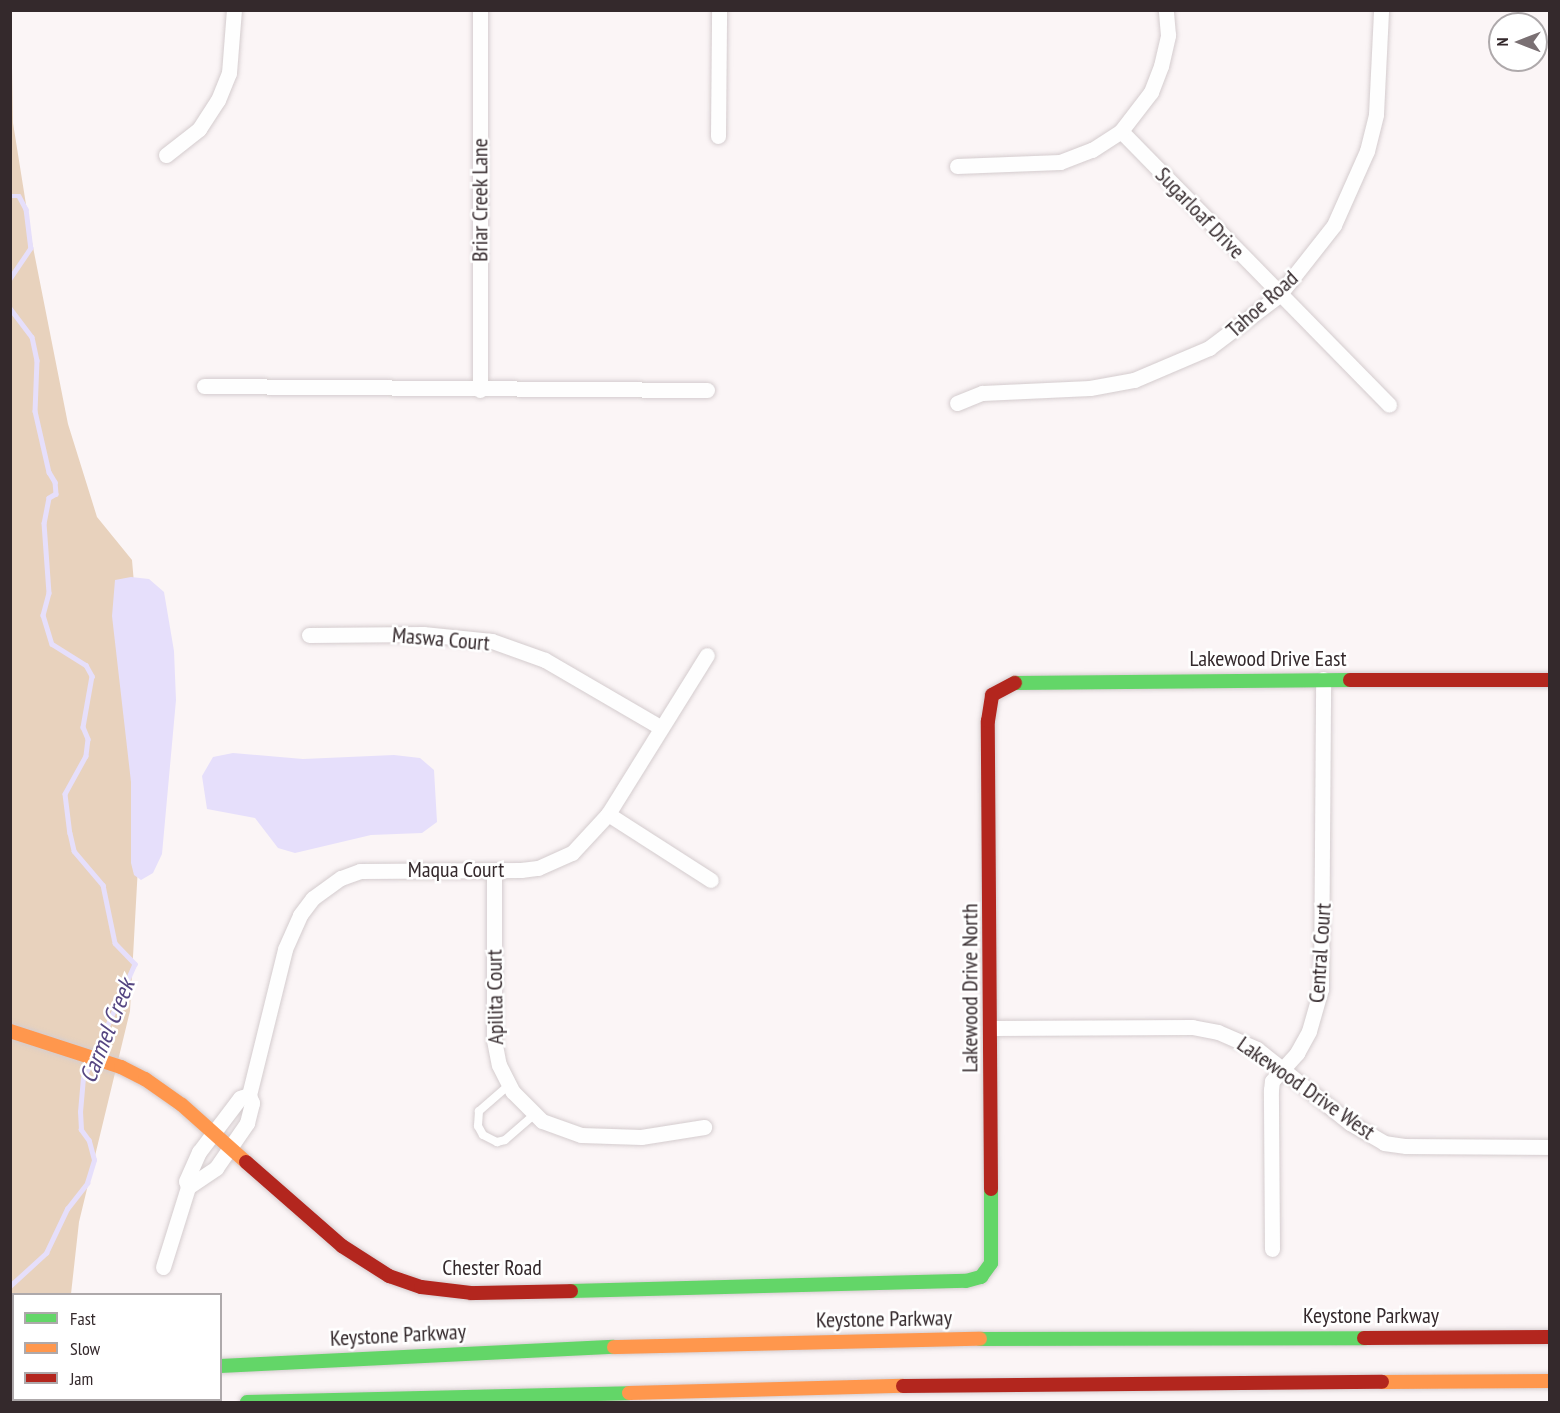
<!DOCTYPE html>
<style>
body{margin:0}
#map{position:relative;width:1560px;height:1413px;overflow:hidden;background:#fbf5f6;font-family:"PT Sans Narrow",sans-serif}
div>[style]{position:absolute}
[style*='--x']{left:calc(var(--x)*1px);top:calc(var(--y)*1px);width:calc(var(--w)*1px);rotate:calc(var(--a)*1deg)}
.forest>*{inset:0;background:#e8d2bd}
.water>*{inset:0;background:#e6dffb}
.stream>*{height:4.5px;margin:-2.25px;padding:0 2.25px;transform-origin:2.25px;border-radius:2.25px;background:#e6dffb}
.roads{filter:drop-shadow(0 0 2px #d4ccce) drop-shadow(0 0 2px #d4ccce)}
.lane>*{height:8px;margin:-4px;padding:0 4px;transform-origin:4px;border-radius:4px;background:#fefefe}
.street>*{height:15px;margin:-7.5px;padding:0 7.5px;transform-origin:7.5px;border-radius:7.5px;background:#fefefe}
.fast>*{height:14px;margin:-7px;padding:0 7px;transform-origin:7px;border-radius:7px;background:#63d668}
.slow>*{height:14px;margin:-7px;padding:0 7px;transform-origin:7px;border-radius:7px;background:#ff974d}
.jam>*{height:14px;margin:-7px;padding:0 7px;transform-origin:7px;border-radius:7px;background:#b3261e}
span{translate:-50% -50%;white-space:nowrap;text-align:center;line-height:1.15;-webkit-text-stroke:5px #fff;paint-order:stroke}
.street-label{font-size:22px;color:#34292c}
.water-label{font-size:24px;color:#554682;font-style:italic}
.frame{position:absolute;inset:0;border:12px solid #34292c;pointer-events:none}
.legend{position:absolute;left:12px;top:1293px;width:210px;height:108px;box-sizing:border-box;background:#fff;border:2px solid #aea9ab;margin:0;padding:8px 10px;list-style:none;font-size:18px;color:#34292c}
.legend li{display:flex;align-items:center;gap:12px;height:30px}
.legend b{width:30px;border:2px solid #aea9ab}
.north{position:absolute;left:1488px;top:12px;width:60px;height:60px;box-sizing:border-box;background:#fff;border:2px solid #aea9ab;border-radius:50%;rotate:270deg;font-size:16px;font-weight:700;line-height:24px;text-align:center;color:#34292c}
.north::after{content:'';display:block;margin:auto;width:21px;height:27px;background:#7a7073;clip-path:polygon(50% 0,100% 100%,50% 72%,0 100%)}
</style>
<div id="map">
<div class="forest">
<i style="clip-path:polygon(11px 10px,13px 123px,32px 242px,68px 424px,97px 517px,132px 560px,146px 722px,130px 1011px,79px 1222px,71px 1294px,14px 1294px,11px 1341px)"></i>
</div>
<div class="water">
<i style="clip-path:polygon(131px 577px,149px 579px,164px 592px,174px 651px,176px 700px,162px 854px,153px 873px,141px 880px,134px 875px,131px 863px,131px 782px,112px 616px,115px 580px)"></i>
<i style="clip-path:polygon(233px 753px,303px 759px,394px 755px,420px 758px,434px 770px,437px 822px,422px 833px,371px 835px,295px 853px,278px 848px,255px 818px,207px 809px,202px 776px,213px 757px)"></i>
</div>
<div class="stream">
<i style="--x:10;--y:196;--w:9;--a:0"></i>
<i style="--x:19;--y:196;--w:15;--a:62"></i>
<i style="--x:26;--y:209;--w:39;--a:83"></i>
<i style="--x:31;--y:248;--w:37;--a:124"></i>
<i style="--x:10;--y:308;--w:36;--a:53"></i>
<i style="--x:32;--y:337;--w:24;--a:78"></i>
<i style="--x:37;--y:360;--w:51;--a:92.2"></i>
<i style="--x:35;--y:411;--w:63;--a:77.1"></i>
<i style="--x:49;--y:472;--w:12;--a:59"></i>
<i style="--x:55;--y:482;--w:12;--a:85"></i>
<i style="--x:56;--y:494;--w:8;--a:150"></i>
<i style="--x:49;--y:498;--w:25;--a:101"></i>
<i style="--x:44;--y:523;--w:70;--a:85.9"></i>
<i style="--x:49;--y:593;--w:23;--a:105"></i>
<i style="--x:43;--y:615;--w:30;--a:73"></i>
<i style="--x:52;--y:644;--w:40;--a:32"></i>
<i style="--x:86;--y:665;--w:13;--a:61"></i>
<i style="--x:92;--y:676;--w:52;--a:100"></i>
<i style="--x:83;--y:727;--w:13;--a:67"></i>
<i style="--x:88;--y:739;--w:17;--a:97"></i>
<i style="--x:86;--y:756;--w:43;--a:118.9"></i>
<i style="--x:65;--y:794;--w:39;--a:83"></i>
<i style="--x:70;--y:833;--w:18;--a:77"></i>
<i style="--x:74;--y:851;--w:45;--a:49.5"></i>
<i style="--x:103;--y:885;--w:59;--a:78.3"></i>
<i style="--x:115;--y:943;--w:29;--a:46"></i>
<i style="--x:135;--y:964;--w:96;--a:113.9"></i>
<i style="--x:10;--y:1286;--w:49;--a:-42.5"></i>
<i style="--x:46;--y:1253;--w:49;--a:-64.5"></i>
<i style="--x:67;--y:1209;--w:33;--a:-52"></i>
<i style="--x:87;--y:1183;--w:24;--a:-73"></i>
<i style="--x:94;--y:1160;--w:20;--a:-105"></i>
<i style="--x:89;--y:1141;--w:14;--a:-126"></i>
<i style="--x:81;--y:1130;--w:18;--a:-93"></i>
<i style="--x:80;--y:1112;--w:34;--a:-85"></i>
<i style="--x:83;--y:1078;--w:15;--a:-62"></i>
</div>
<div class="roads">
<div class="lane">
<i style="--x:509;--y:1085;--w:40;--a:139"></i>
<i style="--x:479;--y:1111;--w:15;--a:94"></i>
<i style="--x:478;--y:1126;--w:10;--a:61"></i>
<i style="--x:483;--y:1135;--w:16;--a:27"></i>
<i style="--x:497;--y:1142;--w:8;--a:-14"></i>
<i style="--x:505;--y:1140;--w:40;--a:-41"></i>
</div>
<div class="street">
<i style="--x:1121;--y:131;--w:383;--a:45.6"></i>
<i style="--x:718;--y:136;--w:126;--a:-89.5"></i>
<i style="--x:166;--y:155;--w:42;--a:-38.2"></i>
<i style="--x:199;--y:129;--w:35;--a:-57"></i>
<i style="--x:218;--y:100;--w:29;--a:-68"></i>
<i style="--x:229;--y:73;--w:63;--a:-85.5"></i>
<i style="--x:957;--y:166;--w:103;--a:-2.2"></i>
<i style="--x:1060;--y:162;--w:34;--a:-21"></i>
<i style="--x:1092;--y:150;--w:35;--a:-33"></i>
<i style="--x:1121;--y:131;--w:49;--a:-52.4"></i>
<i style="--x:1151;--y:92;--w:28;--a:-69"></i>
<i style="--x:1161;--y:66;--w:32;--a:-77"></i>
<i style="--x:1168;--y:35;--w:25;--a:-95"></i>
<i style="--x:204;--y:386;--w:503;--a:0.46"></i>
<i style="--x:480;--y:390;--w:380;--a:-90"></i>
<i style="--x:957;--y:403;--w:27;--a:-22"></i>
<i style="--x:982;--y:393;--w:108;--a:-2.7"></i>
<i style="--x:1090;--y:388;--w:45;--a:-10.3"></i>
<i style="--x:1134;--y:380;--w:82;--a:-23.1"></i>
<i style="--x:1209;--y:348;--w:88;--a:-37.1"></i>
<i style="--x:1279;--y:295;--w:89;--a:-51.8"></i>
<i style="--x:1334;--y:225;--w:81;--a:-66"></i>
<i style="--x:1367;--y:151;--w:38;--a:-76"></i>
<i style="--x:1376;--y:114;--w:104;--a:-87.2"></i>
<i style="--x:309;--y:635;--w:114;--a:-0.5"></i>
<i style="--x:423;--y:634;--w:69;--a:5.8"></i>
<i style="--x:492;--y:641;--w:56;--a:19.7"></i>
<i style="--x:545;--y:660;--w:133;--a:30.2"></i>
<i style="--x:608;--y:814;--w:122;--a:32.7"></i>
<i style="--x:494;--y:871;--w:169;--a:90"></i>
<i style="--x:494;--y:1040;--w:25;--a:79"></i>
<i style="--x:499;--y:1065;--w:30;--a:63"></i>
<i style="--x:513;--y:1092;--w:41;--a:45"></i>
<i style="--x:542;--y:1121;--w:41;--a:19.7"></i>
<i style="--x:581;--y:1135;--w:60;--a:1.9"></i>
<i style="--x:641;--y:1137;--w:64;--a:-9"></i>
<i style="--x:992;--y:1028;--w:200;--a:-0.3"></i>
<i style="--x:1192;--y:1027;--w:26;--a:11"></i>
<i style="--x:1218;--y:1032;--w:43;--a:23.6"></i>
<i style="--x:1257;--y:1049;--w:119;--a:38.5"></i>
<i style="--x:1350;--y:1123;--w:39;--a:30"></i>
<i style="--x:1384;--y:1143;--w:22;--a:8"></i>
<i style="--x:1406;--y:1146;--w:144;--a:0.4"></i>
<i style="--x:188;--y:1187;--w:34;--a:-34"></i>
<i style="--x:216;--y:1168;--w:55;--a:-55.4"></i>
<i style="--x:247;--y:1123;--w:21;--a:-76"></i>
<i style="--x:252;--y:1103;--w:9;--a:-111"></i>
<i style="--x:249;--y:1095;--w:150;--a:-76.1"></i>
<i style="--x:285;--y:949;--w:37;--a:-66"></i>
<i style="--x:300;--y:915;--w:21;--a:-53"></i>
<i style="--x:313;--y:898;--w:34;--a:-36"></i>
<i style="--x:341;--y:878;--w:20;--a:-20"></i>
<i style="--x:360;--y:871;--w:161;--a:-0.4"></i>
<i style="--x:521;--y:870;--w:17;--a:-7"></i>
<i style="--x:538;--y:868;--w:37;--a:-24"></i>
<i style="--x:572;--y:853;--w:53;--a:-47.3"></i>
<i style="--x:608;--y:814;--w:187;--a:-58.1"></i>
<i style="--x:1272;--y:1249;--w:159;--a:-90.4"></i>
<i style="--x:1271;--y:1090;--w:9;--a:-84"></i>
<i style="--x:1272;--y:1081;--w:38;--a:-48"></i>
<i style="--x:1297;--y:1053;--w:25;--a:-61"></i>
<i style="--x:1309;--y:1031;--w:44;--a:-74.1"></i>
<i style="--x:1321;--y:989;--w:310;--a:-89.6"></i>
<i style="--x:163;--y:1267;--w:84;--a:-72.6"></i>
<i style="--x:188;--y:1187;--w:6;--a:-108"></i>
<i style="--x:186;--y:1181;--w:32;--a:-66"></i>
<i style="--x:199;--y:1152;--w:68;--a:-52.8"></i>
<i style="--x:240;--y:1098;--w:9;--a:-18"></i>
</div>
<div class="fast">
<i style="--x:1015;--y:683;--w:335;--a:-0.5"></i>
<i style="--x:571;--y:1291;--w:395;--a:-1.5"></i>
<i style="--x:966;--y:1281;--w:16;--a:-15"></i>
<i style="--x:981;--y:1277;--w:17;--a:-54"></i>
<i style="--x:991;--y:1263;--w:74;--a:-90"></i>
<i style="--x:980;--y:1339;--w:384;--a:-0.1"></i>
<i style="--x:220;--y:1366;--w:394;--a:-2.8"></i>
<i style="--x:10;--y:1382;--w:4;--a:0"></i>
<i style="--x:247;--y:1402;--w:382;--a:-1.3"></i>
</div>
<div class="slow">
<i style="--x:10;--y:1031;--w:117;--a:18"></i>
<i style="--x:121;--y:1067;--w:27;--a:27"></i>
<i style="--x:145;--y:1079;--w:45;--a:35.1"></i>
<i style="--x:182;--y:1105;--w:86;--a:41.7"></i>
<i style="--x:614;--y:1347;--w:366;--a:-1.3"></i>
<i style="--x:1382;--y:1382;--w:168;--a:-0.3"></i>
<i style="--x:629;--y:1393;--w:274;--a:-1.5"></i>
</div>
<div class="jam">
<i style="--x:1350;--y:680;--w:200;--a:0"></i>
<i style="--x:246;--y:1162;--w:128;--a:41.2"></i>
<i style="--x:342;--y:1246;--w:56;--a:32.6"></i>
<i style="--x:389;--y:1276;--w:34;--a:19"></i>
<i style="--x:421;--y:1287;--w:50;--a:6.8"></i>
<i style="--x:471;--y:1293;--w:100;--a:-1.1"></i>
<i style="--x:991;--y:1189;--w:468;--a:-90.4"></i>
<i style="--x:988;--y:721;--w:26;--a:-81"></i>
<i style="--x:992;--y:695;--w:26;--a:-28"></i>
<i style="--x:1364;--y:1338;--w:186;--a:-0.3"></i>
<i style="--x:903;--y:1386;--w:479;--a:-0.5"></i>
</div>
</div>
<div class="street-label">
<span style="left:480px;top:200px;rotate:-90deg">Briar Creek Lane</span>
<span style="left:1200px;top:213px;rotate:46deg">Sugarloaf Drive</span>
<span style="left:1262px;top:304px;rotate:-42deg">Tahoe Road</span>
<span style="left:441px;top:639px;rotate:5deg">Maswa Court</span>
<span style="left:1268px;top:659px">Lakewood Drive East</span>
<span style="left:456px;top:870px">Maqua Court</span>
<span style="left:1320px;top:953px;rotate:-86deg">Central Court</span>
<span style="left:970px;top:988px;rotate:-90deg">Lakewood Drive North</span>
<span style="left:495px;top:997px;rotate:-91deg">Apilita Court</span>
<span style="left:1306px;top:1088px;rotate:35deg">Lakewood Drive West</span>
<span style="left:492px;top:1268px">Chester Road</span>
<span style="left:1371px;top:1316px">Keystone Parkway</span>
<span style="left:884px;top:1319px;rotate:-1deg">Keystone Parkway</span>
<span style="left:398px;top:1335px;rotate:-3deg">Keystone Parkway</span>
</div>
<div class="water-label">
<span style="left:107px;top:1031px;rotate:-68deg">Carmel Creek</span>
</div>
<div class="frame"></div>
<ul class="legend">
<li><b style="height:8px;background:#63d668"></b>Fast</li>
<li><b style="height:8px;background:#ff974d"></b>Slow</li>
<li><b style="height:8px;background:#b3261e"></b>Jam</li>
</ul>
<div class="north">N</div>
</div>
